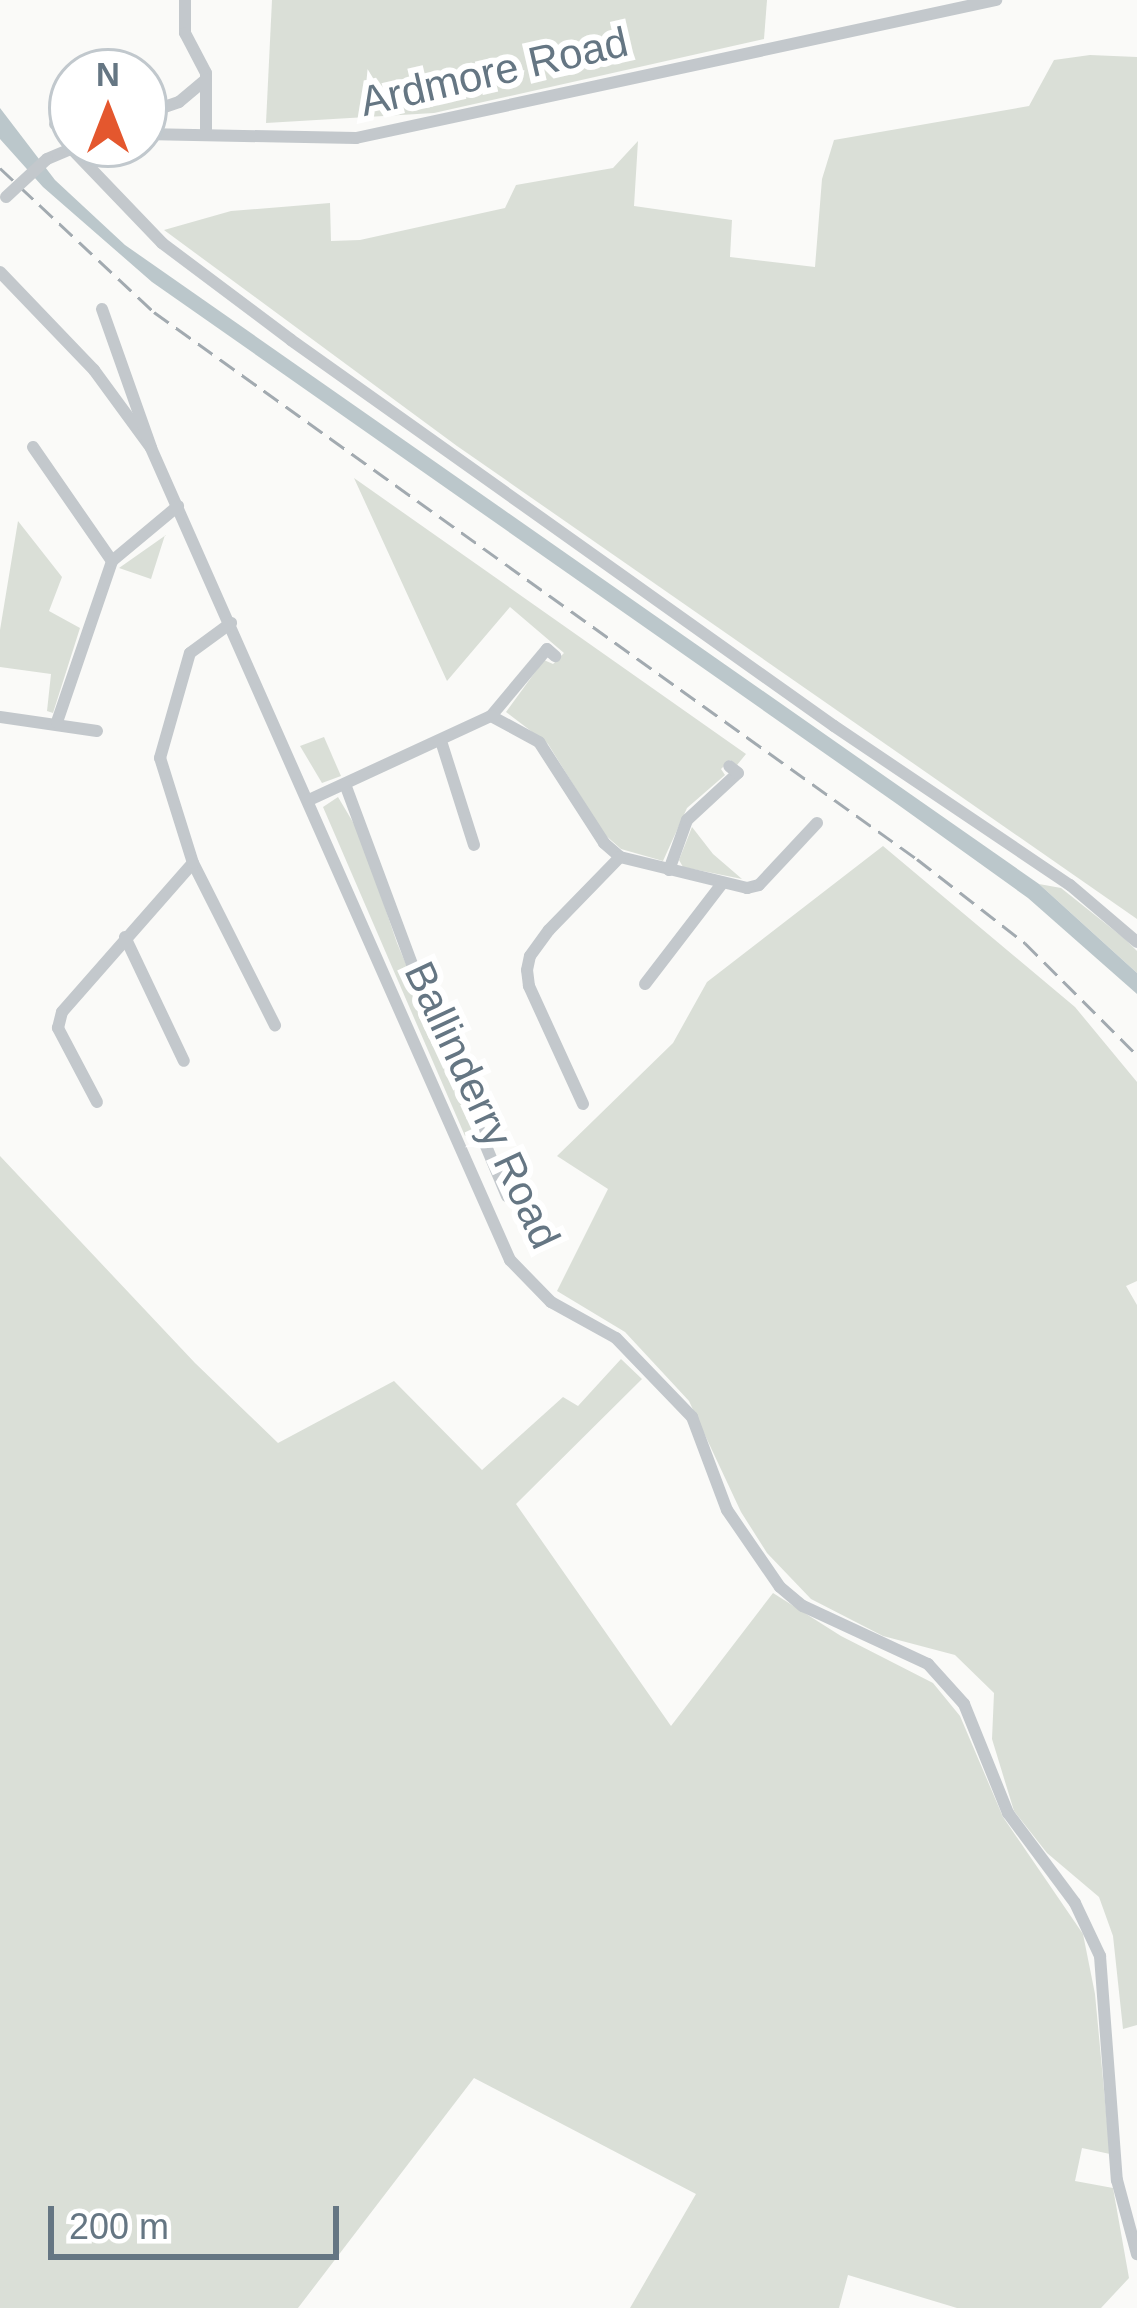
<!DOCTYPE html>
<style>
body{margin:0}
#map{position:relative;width:1137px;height:2308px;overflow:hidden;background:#fafaf8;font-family:Helvetica,sans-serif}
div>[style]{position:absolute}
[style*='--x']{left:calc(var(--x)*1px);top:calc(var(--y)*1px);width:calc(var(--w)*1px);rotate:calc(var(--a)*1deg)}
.green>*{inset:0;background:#dadfd7}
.water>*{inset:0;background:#bbc7cb}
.minor>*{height:12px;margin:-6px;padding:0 6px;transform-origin:6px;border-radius:6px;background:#c3c8cc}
.rail>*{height:3px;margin-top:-1.5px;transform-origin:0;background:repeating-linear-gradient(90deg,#a2aab0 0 18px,transparent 0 27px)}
.minor-bridge>*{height:12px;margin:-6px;padding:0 6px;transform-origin:6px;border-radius:6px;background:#c3c8cc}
span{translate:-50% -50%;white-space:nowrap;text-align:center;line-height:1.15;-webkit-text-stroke:12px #fff;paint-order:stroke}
.street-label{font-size:42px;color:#657683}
.north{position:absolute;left:48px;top:48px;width:120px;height:120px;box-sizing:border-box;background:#fff;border:3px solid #c1c8cd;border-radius:50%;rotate:0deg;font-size:33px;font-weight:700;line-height:48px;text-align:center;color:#657683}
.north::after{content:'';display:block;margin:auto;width:42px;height:54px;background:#e4572e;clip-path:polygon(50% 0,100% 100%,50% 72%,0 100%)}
.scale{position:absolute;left:48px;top:2206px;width:291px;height:54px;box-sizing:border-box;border:6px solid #657683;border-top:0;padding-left:15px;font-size:36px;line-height:42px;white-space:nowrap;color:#657683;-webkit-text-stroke:9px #fff;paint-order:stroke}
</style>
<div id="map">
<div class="green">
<i style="clip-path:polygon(272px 0,767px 0,764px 39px,434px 113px,266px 123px)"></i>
<i style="clip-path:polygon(1090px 55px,1137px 57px,1137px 919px,457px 446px,164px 230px,231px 211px,330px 203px,331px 241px,360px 240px,505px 208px,516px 185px,613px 168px,638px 141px,634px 206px,732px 220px,730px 257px,815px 267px,822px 179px,834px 140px,1029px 106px,1054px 60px)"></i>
<i style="clip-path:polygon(354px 478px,746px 754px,737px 765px,730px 760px,721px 769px,725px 775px,687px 808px,663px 861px,621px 849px,604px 834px,548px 744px,506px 712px,544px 660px,553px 664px,564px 653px,510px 607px,447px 681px)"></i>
<i style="clip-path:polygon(18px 521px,62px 577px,49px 611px,80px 628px,53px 713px,47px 711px,51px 674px,0 667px,0 630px)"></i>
<i style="clip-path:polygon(165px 535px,151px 579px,119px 568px,166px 535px)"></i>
<i style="clip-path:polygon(324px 737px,341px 776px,322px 783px,300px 746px)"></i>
<i style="clip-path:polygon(338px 797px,360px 834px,397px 943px,477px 1131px,465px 1136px,323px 807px)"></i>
<i style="clip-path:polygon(692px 827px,713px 854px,742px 879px,683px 867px,679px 860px)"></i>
<i style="clip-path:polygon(883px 846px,1075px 1007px,1137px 1082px,1137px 1281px,1126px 1286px,1137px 1305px,1137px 2025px,1123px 2029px,1113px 1936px,1099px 1897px,1047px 1853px,1014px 1811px,992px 1739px,994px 1693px,955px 1655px,883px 1636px,811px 1599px,767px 1553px,741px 1512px,689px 1401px,625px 1332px,557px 1291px,608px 1189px,557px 1156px,673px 1043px,707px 982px)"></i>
<i style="clip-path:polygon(1039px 884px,1061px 888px,1125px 939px,1137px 951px,1137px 973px)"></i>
<i style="clip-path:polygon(0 1156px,195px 1363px,278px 1443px,394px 1381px,482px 1470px,563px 1397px,578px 1406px,621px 1359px,642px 1379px,516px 1504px,671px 1726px,773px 1593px,841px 1636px,933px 1683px,960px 1716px,1003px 1817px,1083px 1934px,1095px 1994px,1110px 2154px,1082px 2148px,1075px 2181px,1113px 2188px,1129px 2278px,1101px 2308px,957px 2308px,848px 2275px,839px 2308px,630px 2308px,696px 2194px,474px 2078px,298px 2308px,0 2308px)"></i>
</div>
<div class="water">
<i style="clip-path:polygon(0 108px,55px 180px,125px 245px,1039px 884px,1137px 973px,1137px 994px,1028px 898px,897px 804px,152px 282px,43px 187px,0 139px)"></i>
</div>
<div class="minor">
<i style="--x:185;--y:0;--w:33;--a:90"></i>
<i style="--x:185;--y:33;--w:45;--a:62.3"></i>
<i style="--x:206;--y:73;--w:58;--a:90"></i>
<i style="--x:144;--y:114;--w:37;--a:-19"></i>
<i style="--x:179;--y:102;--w:35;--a:-40"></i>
<i style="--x:55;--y:124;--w:17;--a:-7"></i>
<i style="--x:144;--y:134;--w:212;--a:1.1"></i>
<i style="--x:356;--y:138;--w:655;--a:-12.17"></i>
<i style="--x:71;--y:148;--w:132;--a:46.2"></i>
<i style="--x:162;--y:243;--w:161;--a:36.9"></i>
<i style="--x:291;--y:340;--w:666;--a:35.41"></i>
<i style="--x:834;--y:726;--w:285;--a:34"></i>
<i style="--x:1070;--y:885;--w:88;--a:40.4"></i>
<i style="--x:47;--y:159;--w:38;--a:-23"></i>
<i style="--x:0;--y:272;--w:136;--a:46.2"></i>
<i style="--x:94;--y:370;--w:97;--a:53.8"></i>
<i style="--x:151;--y:448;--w:888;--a:66.15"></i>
<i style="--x:510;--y:1260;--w:59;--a:45.7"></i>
<i style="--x:551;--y:1302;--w:74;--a:29"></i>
<i style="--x:616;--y:1338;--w:110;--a:46.1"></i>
<i style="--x:692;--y:1417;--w:99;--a:69.4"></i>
<i style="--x:727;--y:1510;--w:93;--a:55.5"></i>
<i style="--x:780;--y:1587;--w:30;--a:40"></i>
<i style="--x:803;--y:1606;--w:138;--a:24.9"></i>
<i style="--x:928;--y:1664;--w:54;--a:48"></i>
<i style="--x:964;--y:1704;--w:118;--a:68"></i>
<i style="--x:1008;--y:1813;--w:112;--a:53.3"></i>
<i style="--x:1075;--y:1903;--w:59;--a:64.7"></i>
<i style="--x:1100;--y:1956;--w:225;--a:85.7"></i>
<i style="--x:1117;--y:2180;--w:77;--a:74.9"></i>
<i style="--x:102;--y:309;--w:146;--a:70.5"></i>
<i style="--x:33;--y:447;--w:139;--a:55.3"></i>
<i style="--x:491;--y:716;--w:87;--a:-50.1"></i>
<i style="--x:547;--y:649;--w:11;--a:41"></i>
<i style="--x:0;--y:717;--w:98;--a:8.2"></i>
<i style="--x:57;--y:722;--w:170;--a:-71.1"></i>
<i style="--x:112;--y:561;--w:86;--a:-39.8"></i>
<i style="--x:441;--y:741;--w:109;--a:72.4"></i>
<i style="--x:345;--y:784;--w:252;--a:69.6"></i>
<i style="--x:433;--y:1020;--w:191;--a:67.2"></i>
<i style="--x:309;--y:800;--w:200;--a:-24.8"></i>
<i style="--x:491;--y:716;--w:55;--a:28.4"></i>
<i style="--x:539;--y:742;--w:120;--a:57.2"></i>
<i style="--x:604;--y:843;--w:21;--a:41"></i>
<i style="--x:620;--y:857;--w:131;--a:13.7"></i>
<i style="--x:747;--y:888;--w:12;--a:-14"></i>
<i style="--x:759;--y:885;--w:85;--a:-46.9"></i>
<i style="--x:193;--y:863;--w:182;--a:63.2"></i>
<i style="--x:669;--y:870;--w:53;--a:-70.2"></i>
<i style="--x:687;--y:820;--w:69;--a:-42.7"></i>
<i style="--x:738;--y:773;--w:11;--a:-142"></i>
<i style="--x:125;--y:937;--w:137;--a:64.6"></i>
<i style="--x:645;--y:984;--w:125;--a:-52.5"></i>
<i style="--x:97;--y:1102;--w:84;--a:-117.8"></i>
<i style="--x:58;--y:1028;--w:16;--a:-76"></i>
<i style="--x:62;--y:1012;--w:198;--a:-48.7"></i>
<i style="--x:193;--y:863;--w:110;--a:-107.4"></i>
<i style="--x:160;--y:758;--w:109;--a:-74.1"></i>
<i style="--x:190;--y:653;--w:51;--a:-36.2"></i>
<i style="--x:583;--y:1104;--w:130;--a:-114.6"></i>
<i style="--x:529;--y:986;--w:16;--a:-97"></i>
<i style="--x:527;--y:970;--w:14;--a:-78"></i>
<i style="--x:530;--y:956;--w:32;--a:-54"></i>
<i style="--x:549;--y:930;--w:102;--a:-45.8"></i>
</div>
<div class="rail">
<i style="--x:0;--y:168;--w:211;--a:43.1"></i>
<i style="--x:154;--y:312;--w:939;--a:35.64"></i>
<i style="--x:917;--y:859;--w:137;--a:37.9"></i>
<i style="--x:1025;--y:943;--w:158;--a:45"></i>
</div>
<div class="minor-bridge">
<i style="--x:6;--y:197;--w:56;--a:-42.8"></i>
</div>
<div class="street-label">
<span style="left:494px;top:72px;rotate:-13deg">Ardmore Road</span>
<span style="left:482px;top:1105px;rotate:65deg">Ballinderry Road</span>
</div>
<div class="north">N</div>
<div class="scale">200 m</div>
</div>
